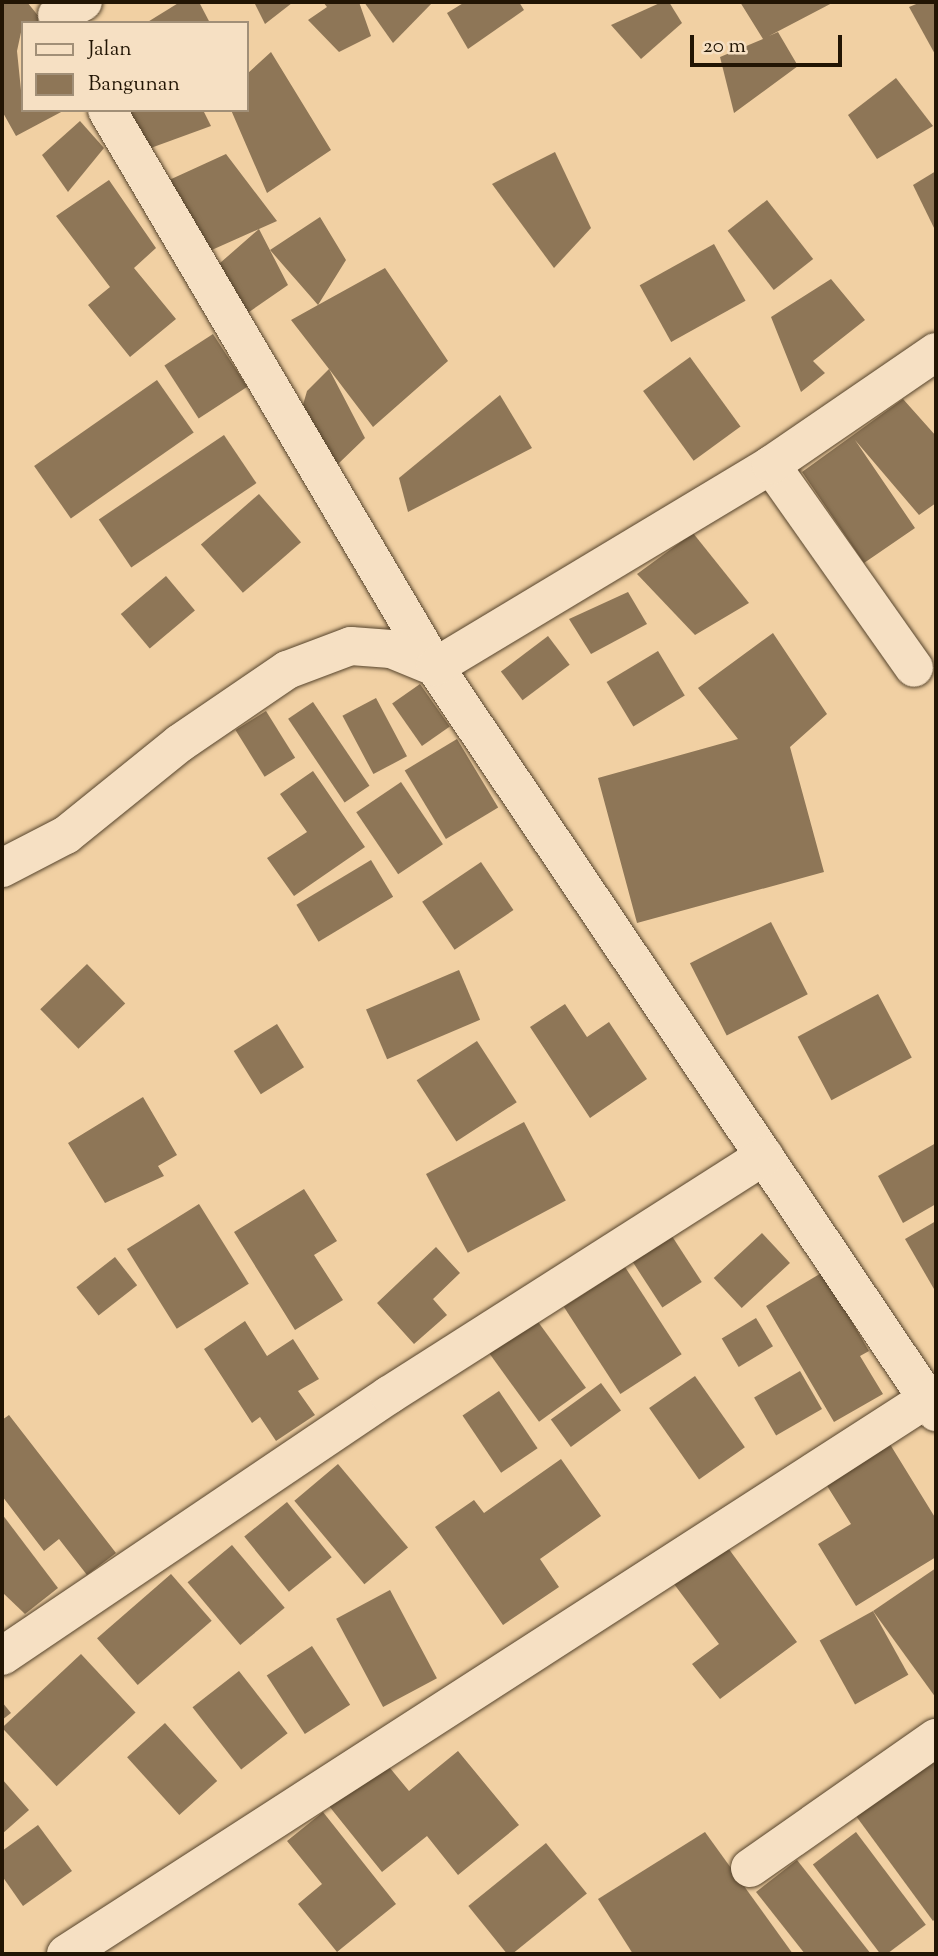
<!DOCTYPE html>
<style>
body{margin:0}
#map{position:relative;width:938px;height:1956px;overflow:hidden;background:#f1d0a3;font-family:"Sorts Mill Goudy",serif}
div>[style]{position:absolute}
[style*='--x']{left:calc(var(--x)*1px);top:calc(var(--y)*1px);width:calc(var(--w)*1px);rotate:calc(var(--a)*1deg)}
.building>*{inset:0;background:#8e7657;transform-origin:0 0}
.roads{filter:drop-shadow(0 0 2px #56442c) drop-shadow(0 0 2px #56442c)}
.minor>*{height:38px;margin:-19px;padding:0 19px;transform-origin:19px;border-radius:19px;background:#f6e0c3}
span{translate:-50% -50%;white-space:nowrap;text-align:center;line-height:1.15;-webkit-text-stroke:6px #f6e0c3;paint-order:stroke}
.frame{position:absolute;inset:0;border:4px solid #221504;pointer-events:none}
.legend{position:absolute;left:21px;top:21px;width:228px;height:91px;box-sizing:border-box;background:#f6e0c3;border:2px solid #a18f77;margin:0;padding:9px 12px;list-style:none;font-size:21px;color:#221504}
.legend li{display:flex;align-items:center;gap:14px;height:35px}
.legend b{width:35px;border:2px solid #a18f77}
.scale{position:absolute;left:690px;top:35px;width:152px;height:32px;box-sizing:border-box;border:4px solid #221504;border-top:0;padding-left:9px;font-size:21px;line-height:24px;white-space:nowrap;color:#221504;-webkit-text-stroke:5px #f6e0c3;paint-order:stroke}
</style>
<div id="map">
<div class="building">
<i style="clip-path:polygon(2px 2px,27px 2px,44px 23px,23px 23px,17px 51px,23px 110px,63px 111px,16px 136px,2px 111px)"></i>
<i style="clip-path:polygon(180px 2px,199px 2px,210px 23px,146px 23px)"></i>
<i style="clip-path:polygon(254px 2px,291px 2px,292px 3px,265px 24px)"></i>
<i style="clip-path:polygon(323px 2px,359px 2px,371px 36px,339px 52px,308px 20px,327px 7px)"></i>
<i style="clip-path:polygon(364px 2px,433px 2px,393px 43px)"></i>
<i style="clip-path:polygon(465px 2px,519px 2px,524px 10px,468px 49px,447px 13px)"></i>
<i style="clip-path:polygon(662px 2px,669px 2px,682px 23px,641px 59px,611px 25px)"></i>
<i style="clip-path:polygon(740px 2px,834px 2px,769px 36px,778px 32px,798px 66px,734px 113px,720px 57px,763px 39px)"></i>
<i style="clip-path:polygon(921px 2px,936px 2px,936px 56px,909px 7px)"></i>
<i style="clip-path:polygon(271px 52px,331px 150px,267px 193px,231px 110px,247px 110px,247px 74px)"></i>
<i style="clip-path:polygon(896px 78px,933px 126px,877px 159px,848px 115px)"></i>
<i style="clip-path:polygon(125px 110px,203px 110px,211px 126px,148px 149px)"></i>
<i style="clip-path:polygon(80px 121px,104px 148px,68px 192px,42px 155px)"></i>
<i style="clip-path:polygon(555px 152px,591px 228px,554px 268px,492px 184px)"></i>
<i style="clip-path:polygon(226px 154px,277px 221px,259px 229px,288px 285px,239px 319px,212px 270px,259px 229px,205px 253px,167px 181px)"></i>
<i style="clip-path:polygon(936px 171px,936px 232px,913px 185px)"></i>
<i style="clip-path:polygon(109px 180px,156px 248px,134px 268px,176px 319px,130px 357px,88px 305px,110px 287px,56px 216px)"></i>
<i style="left:767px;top:200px;width:75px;height:50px;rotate:52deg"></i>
<i style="clip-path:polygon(320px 217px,346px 260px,318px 305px,385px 268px,448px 361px,373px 427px,329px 369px,365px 438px,337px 465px,300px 415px,307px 391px,329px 369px,291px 320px,318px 305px,270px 250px)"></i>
<i style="left:714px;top:244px;width:65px;height:85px;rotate:61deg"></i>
<i style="clip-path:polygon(831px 279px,865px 320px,813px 361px,825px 373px,801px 392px,771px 317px)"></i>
<i style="left:213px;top:334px;width:63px;height:58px;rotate:57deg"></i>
<i style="left:690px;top:357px;width:86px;height:58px;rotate:54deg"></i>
<i style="left:157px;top:380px;width:64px;height:150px;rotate:55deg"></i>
<i style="clip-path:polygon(500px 395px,532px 448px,408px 512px,399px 478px)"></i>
<i style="clip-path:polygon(903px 399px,936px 436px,936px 503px,919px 515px,855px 440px,915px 528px,864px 563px,802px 472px)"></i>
<i style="left:224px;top:435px;width:58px;height:151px;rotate:56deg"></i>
<i style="left:259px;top:494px;width:64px;height:77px;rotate:49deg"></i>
<i style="clip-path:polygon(693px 533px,749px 603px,695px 635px,637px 574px)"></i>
<i style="left:166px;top:576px;width:45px;height:59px;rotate:50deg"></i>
<i style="clip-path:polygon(628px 592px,647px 624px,591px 654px,569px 619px)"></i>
<i style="clip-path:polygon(773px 633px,827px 714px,790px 747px,824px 872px,637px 923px,598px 778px,738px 739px,698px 688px)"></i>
<i style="left:548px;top:636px;width:36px;height:59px;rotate:53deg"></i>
<i style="left:658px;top:651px;width:52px;height:60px;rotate:59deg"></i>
<i style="left:420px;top:684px;width:52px;height:34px;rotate:55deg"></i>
<i style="left:376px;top:698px;width:66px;height:38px;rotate:62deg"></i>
<i style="left:313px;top:702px;width:101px;height:30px;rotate:56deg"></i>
<i style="left:266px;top:711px;width:55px;height:36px;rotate:58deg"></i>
<i style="left:457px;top:739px;width:80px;height:61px;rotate:59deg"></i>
<i style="clip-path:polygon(313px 771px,365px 847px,294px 896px,267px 858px,307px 832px,280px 794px)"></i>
<i style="left:401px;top:782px;width:75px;height:54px;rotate:56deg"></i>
<i style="left:371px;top:860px;width:43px;height:87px;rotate:59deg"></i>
<i style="left:481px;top:862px;width:58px;height:71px;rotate:56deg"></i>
<i style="left:771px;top:922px;width:81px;height:91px;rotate:63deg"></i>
<i style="left:87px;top:964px;width:55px;height:65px;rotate:46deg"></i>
<i style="left:459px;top:970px;width:54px;height:101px;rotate:67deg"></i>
<i style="left:878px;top:994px;width:72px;height:91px;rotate:62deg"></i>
<i style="clip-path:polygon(565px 1004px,587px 1037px,609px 1022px,647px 1079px,590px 1118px,530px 1027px)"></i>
<i style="left:277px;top:1024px;width:51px;height:51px;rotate:58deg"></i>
<i style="left:477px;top:1041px;width:73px;height:72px;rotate:57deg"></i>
<i style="clip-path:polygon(143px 1097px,177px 1155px,158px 1166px,164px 1176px,105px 1203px,68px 1143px)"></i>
<i style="left:524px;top:1122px;width:89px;height:111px;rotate:62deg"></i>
<i style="clip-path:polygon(936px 1143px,936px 1204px,903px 1223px,878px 1176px)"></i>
<i style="clip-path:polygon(304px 1189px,337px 1241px,314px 1255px,343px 1300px,295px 1330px,234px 1232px)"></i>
<i style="left:199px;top:1204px;width:94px;height:85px;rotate:58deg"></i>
<i style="clip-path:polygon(936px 1221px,936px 1288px,934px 1289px,905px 1239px)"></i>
<i style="left:668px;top:1230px;width:62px;height:47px;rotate:57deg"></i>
<i style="left:762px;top:1233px;width:41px;height:66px;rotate:47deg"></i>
<i style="clip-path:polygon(436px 1247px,460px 1273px,433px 1299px,447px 1315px,414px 1344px,377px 1303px)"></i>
<i style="left:115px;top:1257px;width:36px;height:49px;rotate:52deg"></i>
<i style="left:625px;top:1267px;width:104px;height:73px;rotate:57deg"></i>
<i style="clip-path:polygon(823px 1272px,869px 1351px,860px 1356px,883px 1394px,834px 1422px,766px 1306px)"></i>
<i style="left:756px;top:1318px;width:33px;height:40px;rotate:59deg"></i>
<i style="left:536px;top:1319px;width:85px;height:58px;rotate:54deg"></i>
<i style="clip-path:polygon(245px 1321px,267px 1356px,293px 1339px,319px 1379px,298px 1391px,315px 1415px,276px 1441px,260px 1417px,252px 1423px,204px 1349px)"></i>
<i style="left:800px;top:1371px;width:44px;height:53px;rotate:60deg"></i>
<i style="left:695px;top:1376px;width:87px;height:56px;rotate:55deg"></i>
<i style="left:601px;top:1383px;width:34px;height:62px;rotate:54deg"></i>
<i style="left:499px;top:1391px;width:69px;height:44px;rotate:56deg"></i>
<i style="clip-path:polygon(9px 1415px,116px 1553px,87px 1575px,59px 1539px,44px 1551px,2px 1496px,2px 1420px)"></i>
<i style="clip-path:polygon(888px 1441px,936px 1519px,936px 1557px,856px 1606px,818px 1544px,851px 1524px,824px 1481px)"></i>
<i style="clip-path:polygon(561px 1459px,601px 1516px,540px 1559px,559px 1587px,503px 1625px,435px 1527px,474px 1500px,484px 1513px)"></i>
<i style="left:338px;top:1464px;width:109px;height:57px;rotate:50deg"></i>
<i style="left:287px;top:1502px;width:71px;height:55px;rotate:51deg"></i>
<i style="clip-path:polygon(2px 1514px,58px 1588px,25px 1614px,2px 1592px)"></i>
<i style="clip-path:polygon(723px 1541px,797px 1642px,720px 1699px,692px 1664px,719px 1644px,671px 1580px)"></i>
<i style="left:232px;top:1545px;width:82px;height:58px;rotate:50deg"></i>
<i style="clip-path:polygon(936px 1568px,936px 1698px,873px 1611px)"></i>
<i style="left:171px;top:1574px;width:62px;height:98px;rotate:49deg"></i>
<i style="left:390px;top:1590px;width:100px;height:61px;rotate:62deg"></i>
<i style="left:873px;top:1611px;width:73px;height:61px;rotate:61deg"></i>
<i style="left:312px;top:1646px;width:70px;height:54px;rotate:57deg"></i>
<i style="left:81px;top:1654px;width:80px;height:108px;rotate:47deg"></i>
<i style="left:239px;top:1671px;width:79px;height:59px;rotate:52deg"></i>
<i style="clip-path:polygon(2px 1702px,11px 1713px,2px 1720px)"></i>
<i style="left:165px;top:1723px;width:78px;height:51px;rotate:48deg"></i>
<i style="clip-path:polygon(458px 1751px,519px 1825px,458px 1875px,427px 1836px,382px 1872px,329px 1806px,385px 1762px,409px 1791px)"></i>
<i style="clip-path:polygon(936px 1758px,936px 1918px,933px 1921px,856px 1816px)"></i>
<i style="clip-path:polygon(2px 1779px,29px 1810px,2px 1834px)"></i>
<i style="clip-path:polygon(323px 1812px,396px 1904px,337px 1952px,298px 1904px,322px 1884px,287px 1841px)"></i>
<i style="clip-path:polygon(38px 1825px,72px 1871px,23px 1906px,2px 1876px,2px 1851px)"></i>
<i style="clip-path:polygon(705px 1832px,793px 1954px,633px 1954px,598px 1899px)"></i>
<i style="left:856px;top:1832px;width:116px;height:54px;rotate:53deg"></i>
<i style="left:546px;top:1843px;width:65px;height:100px;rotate:51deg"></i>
<i style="clip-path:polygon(797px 1860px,871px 1954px,805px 1954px,756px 1892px)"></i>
</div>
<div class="roads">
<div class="minor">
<i style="--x:57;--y:15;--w:29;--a:-27"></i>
<i style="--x:107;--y:110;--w:646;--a:59.51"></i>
<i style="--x:435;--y:667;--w:898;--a:56.08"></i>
<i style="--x:771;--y:465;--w:248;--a:54.8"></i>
<i style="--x:2;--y:868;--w:72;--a:-27.3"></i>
<i style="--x:66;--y:835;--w:146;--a:-38.9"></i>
<i style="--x:180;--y:743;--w:130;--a:-34.3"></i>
<i style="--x:287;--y:670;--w:68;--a:-20.6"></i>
<i style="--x:351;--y:646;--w:40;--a:4.3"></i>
<i style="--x:391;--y:649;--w:48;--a:22.2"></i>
<i style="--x:435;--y:667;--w:392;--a:-31"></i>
<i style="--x:771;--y:465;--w:200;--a:-34.4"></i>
<i style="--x:2;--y:1656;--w:467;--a:-34"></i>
<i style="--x:389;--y:1395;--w:445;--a:-32.5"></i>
<i style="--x:750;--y:1868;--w:227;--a:-35"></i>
<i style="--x:66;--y:1954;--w:1024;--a:-32.81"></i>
</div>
</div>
<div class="frame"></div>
<ul class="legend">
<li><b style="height:9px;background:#f6e0c3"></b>Jalan</li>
<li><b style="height:19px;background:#8e7657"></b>Bangunan</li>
</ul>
<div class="scale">20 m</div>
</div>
